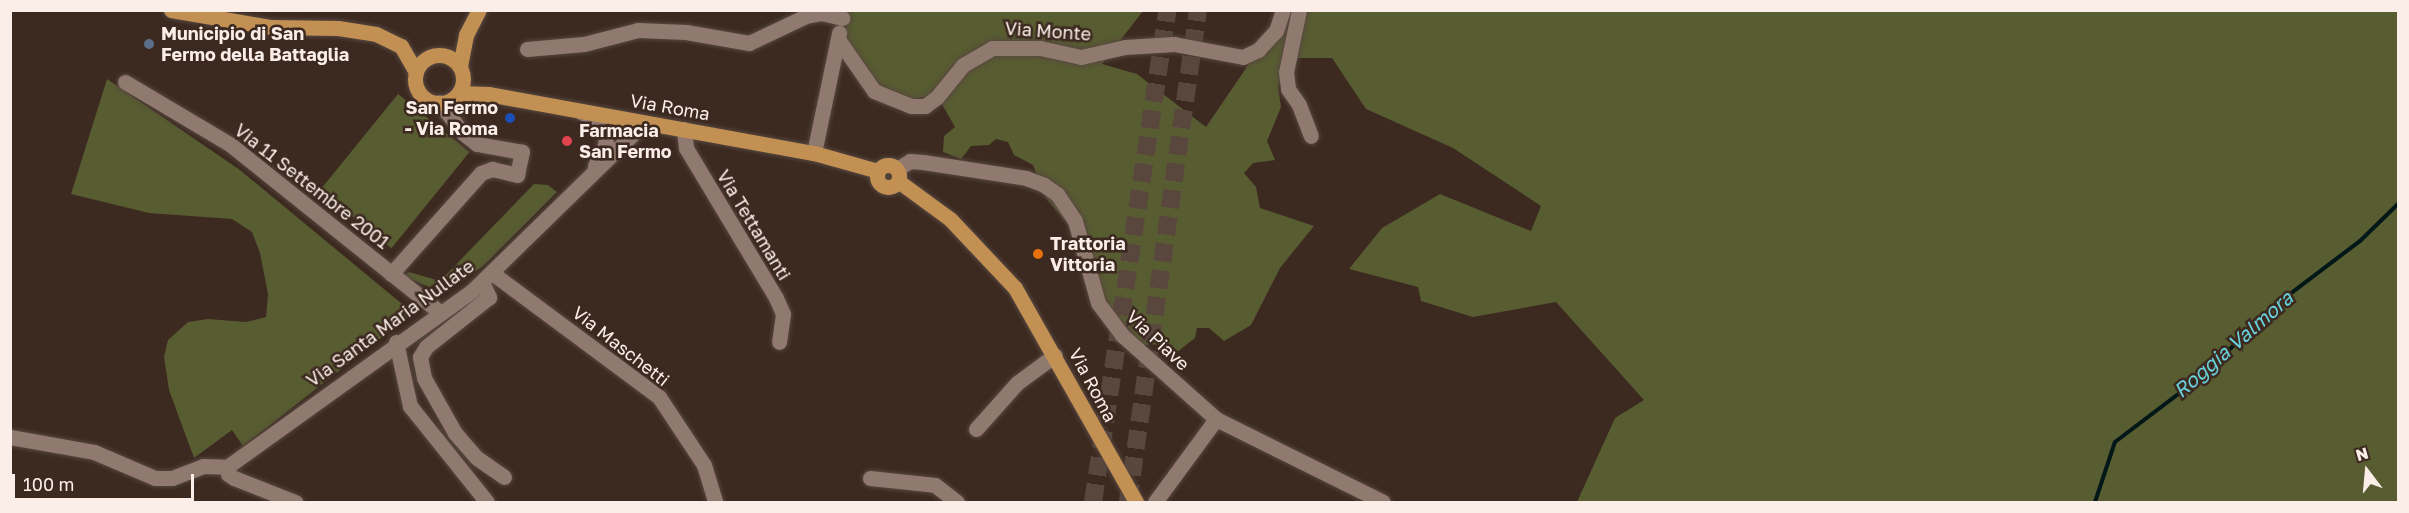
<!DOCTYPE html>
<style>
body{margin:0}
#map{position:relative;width:2409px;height:513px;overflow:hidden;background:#3c2920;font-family:"Golos Text",sans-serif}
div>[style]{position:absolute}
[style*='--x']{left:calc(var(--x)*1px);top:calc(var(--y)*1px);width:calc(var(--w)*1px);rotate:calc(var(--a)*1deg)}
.green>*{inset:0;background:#585c31;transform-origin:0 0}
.stream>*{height:4px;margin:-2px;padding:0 2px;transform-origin:2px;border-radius:2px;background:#021718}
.highway-tunnel>*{height:18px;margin-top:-9px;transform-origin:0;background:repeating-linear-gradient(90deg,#59473e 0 18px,transparent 0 27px)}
.roads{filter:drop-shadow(0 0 2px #56473f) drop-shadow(0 0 2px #56473f)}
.minor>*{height:15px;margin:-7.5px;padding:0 7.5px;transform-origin:7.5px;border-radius:7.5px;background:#90796f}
.major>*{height:15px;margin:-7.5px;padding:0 7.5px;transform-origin:7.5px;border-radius:7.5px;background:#c39053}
.major>.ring{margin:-7.5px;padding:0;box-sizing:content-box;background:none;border:15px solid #c39053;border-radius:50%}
.dots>*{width:16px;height:16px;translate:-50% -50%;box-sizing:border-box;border:3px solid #3c2920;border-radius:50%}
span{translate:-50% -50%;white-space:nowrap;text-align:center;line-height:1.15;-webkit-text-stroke:5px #3c2920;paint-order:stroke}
.street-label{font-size:18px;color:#fbeee8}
.poi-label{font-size:18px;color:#fbeee8;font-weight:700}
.left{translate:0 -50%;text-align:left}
.right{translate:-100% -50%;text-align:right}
.water-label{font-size:20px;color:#68d3dd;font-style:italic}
.frame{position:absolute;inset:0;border:12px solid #fbeee8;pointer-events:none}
.north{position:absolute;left:2337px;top:441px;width:60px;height:60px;-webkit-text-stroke:4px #3c2920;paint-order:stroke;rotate:344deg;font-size:16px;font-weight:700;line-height:24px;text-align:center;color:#fbeee8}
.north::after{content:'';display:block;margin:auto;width:21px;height:27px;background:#fbeee8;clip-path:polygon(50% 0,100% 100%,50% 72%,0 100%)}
.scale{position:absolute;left:12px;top:474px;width:182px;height:27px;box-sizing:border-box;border:3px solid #fbeee8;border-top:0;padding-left:8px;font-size:18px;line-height:21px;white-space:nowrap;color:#fbeee8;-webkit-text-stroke:4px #3c2920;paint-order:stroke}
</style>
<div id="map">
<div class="green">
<i style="clip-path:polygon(847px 11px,1143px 11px,1102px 64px,1137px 74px,1206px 127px,1285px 11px,2398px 11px,2398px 502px,1577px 502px,1615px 418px,1644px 400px,1556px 302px,1473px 317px,1421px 301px,1418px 287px,1349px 269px,1382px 228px,1440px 194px,1531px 231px,1541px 206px,1453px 148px,1366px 109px,1332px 58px,1294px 58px,1278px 86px,1281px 107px,1267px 141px,1275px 160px,1253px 163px,1244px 173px,1256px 187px,1260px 208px,1314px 226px,1280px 268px,1251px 325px,1224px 341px,1209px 328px,1197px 328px,1195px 338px,1176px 353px,1168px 344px,1140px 345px,1103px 298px,1075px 233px,1046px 198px,1033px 165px,1014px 155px,1008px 142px,996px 139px,989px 145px,971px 146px,961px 159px,943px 152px,944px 136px,955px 127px,936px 94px,908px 101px,873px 83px,845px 39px)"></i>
<i style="clip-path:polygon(107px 79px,240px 170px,413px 313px,243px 446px,232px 430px,194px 458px,169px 390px,164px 357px,168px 340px,188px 322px,208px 319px,246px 322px,266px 317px,268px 294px,260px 253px,252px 232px,232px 219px,149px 213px,71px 194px)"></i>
<i style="left:398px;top:94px;width:92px;height:124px;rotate:39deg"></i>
<i style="clip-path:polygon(534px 184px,548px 185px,557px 192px,483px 266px,461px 282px,431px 288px,404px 276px,409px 272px,440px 281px)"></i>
</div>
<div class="stream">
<i style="--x:2095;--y:502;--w:63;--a:-71.6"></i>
<i style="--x:2115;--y:442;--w:114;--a:-37.2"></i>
<i style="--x:2206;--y:373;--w:91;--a:-45"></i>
<i style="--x:2270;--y:309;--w:113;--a:-37.1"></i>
<i style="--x:2360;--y:241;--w:53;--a:-44.2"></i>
</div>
<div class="highway-tunnel">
<i style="--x:1093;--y:502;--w:498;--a:-81.4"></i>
<i style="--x:1128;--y:502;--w:497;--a:-81.9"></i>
</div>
<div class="roads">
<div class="minor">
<i style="--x:1299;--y:10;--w:63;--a:101.8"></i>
<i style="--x:1286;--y:72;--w:17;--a:83"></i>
<i style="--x:1288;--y:89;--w:19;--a:55"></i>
<i style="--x:1299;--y:105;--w:33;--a:69"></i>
<i style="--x:838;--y:39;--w:63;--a:55.3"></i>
<i style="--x:874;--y:91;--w:40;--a:22"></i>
<i style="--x:911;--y:106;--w:14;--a:0"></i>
<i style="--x:925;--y:106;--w:15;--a:-37"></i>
<i style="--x:937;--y:97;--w:41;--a:-50.9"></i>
<i style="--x:963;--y:65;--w:34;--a:-30"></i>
<i style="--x:992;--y:48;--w:48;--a:0"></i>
<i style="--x:1040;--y:48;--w:42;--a:12.4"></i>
<i style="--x:1081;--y:57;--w:45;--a:-12.8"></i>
<i style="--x:1125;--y:47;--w:49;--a:-3.5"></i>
<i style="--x:1174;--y:44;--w:70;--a:10.7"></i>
<i style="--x:1243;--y:57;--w:17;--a:-25"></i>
<i style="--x:1258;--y:50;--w:26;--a:-47"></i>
<i style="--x:1276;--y:31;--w:22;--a:-72"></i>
<i style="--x:527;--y:49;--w:57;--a:-5"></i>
<i style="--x:584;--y:44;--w:56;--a:-14.5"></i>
<i style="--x:638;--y:30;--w:48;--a:2.4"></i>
<i style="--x:686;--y:32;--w:64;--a:9.9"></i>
<i style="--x:749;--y:43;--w:63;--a:-25.3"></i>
<i style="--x:806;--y:16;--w:15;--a:-11"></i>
<i style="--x:821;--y:13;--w:22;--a:13"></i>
<i style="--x:125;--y:82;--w:123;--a:30.7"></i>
<i style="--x:231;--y:145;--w:265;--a:38.7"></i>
<i style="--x:581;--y:112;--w:18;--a:27"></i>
<i style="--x:597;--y:120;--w:13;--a:58"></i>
<i style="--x:604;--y:131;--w:12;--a:81"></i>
<i style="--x:606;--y:143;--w:25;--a:116"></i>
<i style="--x:684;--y:129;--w:19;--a:84"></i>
<i style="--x:686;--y:148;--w:175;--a:59"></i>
<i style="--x:776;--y:298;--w:17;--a:66"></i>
<i style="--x:783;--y:314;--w:28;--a:98"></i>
<i style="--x:814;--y:153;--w:123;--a:-78.2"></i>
<i style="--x:897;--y:169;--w:15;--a:-32"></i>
<i style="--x:910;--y:161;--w:13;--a:4"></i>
<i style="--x:923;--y:162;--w:104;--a:8.8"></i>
<i style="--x:1026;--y:178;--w:19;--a:21"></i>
<i style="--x:1044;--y:185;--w:16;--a:35"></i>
<i style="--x:1057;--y:194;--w:32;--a:56"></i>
<i style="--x:1075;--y:221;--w:85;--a:74.3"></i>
<i style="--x:1098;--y:303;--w:41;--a:52.9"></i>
<i style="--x:1123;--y:336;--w:125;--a:41.7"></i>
<i style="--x:1216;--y:419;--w:186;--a:26.4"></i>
<i style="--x:492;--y:273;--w:208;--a:36.6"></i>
<i style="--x:659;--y:397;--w:82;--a:56.5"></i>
<i style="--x:704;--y:465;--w:39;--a:73"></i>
<i style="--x:391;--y:274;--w:135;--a:-48.3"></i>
<i style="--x:481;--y:173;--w:12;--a:-20"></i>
<i style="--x:492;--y:169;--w:26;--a:13"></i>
<i style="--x:517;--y:175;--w:24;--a:-78"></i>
<i style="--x:522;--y:152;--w:46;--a:-169.9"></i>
<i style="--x:477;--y:144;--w:18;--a:-142"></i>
<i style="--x:463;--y:133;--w:39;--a:-128"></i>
<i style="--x:482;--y:282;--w:17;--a:65"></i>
<i style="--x:489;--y:297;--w:80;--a:141.6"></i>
<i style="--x:426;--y:347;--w:12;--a:121"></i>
<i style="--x:420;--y:357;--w:21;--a:79"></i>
<i style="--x:424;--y:378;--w:63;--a:60.6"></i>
<i style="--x:455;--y:433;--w:33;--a:49"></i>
<i style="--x:477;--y:458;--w:33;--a:35"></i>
<i style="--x:396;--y:342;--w:66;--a:77.7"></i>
<i style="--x:410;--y:406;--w:123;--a:51.3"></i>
<i style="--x:976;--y:429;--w:62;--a:-48.3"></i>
<i style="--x:1017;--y:383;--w:47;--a:-36.4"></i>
<i style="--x:10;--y:437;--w:85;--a:10.1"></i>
<i style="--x:94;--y:452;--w:66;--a:23.1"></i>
<i style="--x:155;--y:478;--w:17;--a:0"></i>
<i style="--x:172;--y:478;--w:33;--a:-21"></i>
<i style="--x:203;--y:466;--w:24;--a:2"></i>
<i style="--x:227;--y:467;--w:303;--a:-35.7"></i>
<i style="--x:473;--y:290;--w:239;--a:-44.3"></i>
<i style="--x:227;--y:467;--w:7;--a:82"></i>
<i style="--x:228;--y:474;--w:7;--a:34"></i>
<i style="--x:234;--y:478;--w:66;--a:21.5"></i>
<i style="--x:870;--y:478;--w:65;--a:6.1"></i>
<i style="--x:935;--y:485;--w:28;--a:38"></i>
<i style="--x:1155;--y:502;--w:103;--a:-53.7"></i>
</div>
<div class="major">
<i style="--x:171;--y:10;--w:100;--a:9.7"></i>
<i style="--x:270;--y:27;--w:68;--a:0.8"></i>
<i style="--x:338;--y:28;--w:38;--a:9"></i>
<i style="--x:376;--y:34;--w:28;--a:26"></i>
<i style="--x:401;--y:46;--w:30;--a:60"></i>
<i class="ring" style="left:415px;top:55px;width:33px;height:33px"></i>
<i style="--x:460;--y:66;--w:32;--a:-79"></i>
<i style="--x:466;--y:35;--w:28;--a:-63"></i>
<i style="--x:459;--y:93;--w:29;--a:2"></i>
<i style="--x:488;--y:94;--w:331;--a:10.3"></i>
<i style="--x:814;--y:153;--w:66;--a:15.7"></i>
<i class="ring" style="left:877px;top:165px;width:7px;height:7px"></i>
<i style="--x:898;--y:181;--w:64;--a:36.2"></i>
<i style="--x:950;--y:219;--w:95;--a:46.7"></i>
<i style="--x:1015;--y:288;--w:246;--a:60.5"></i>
</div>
</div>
<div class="dots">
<i style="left:149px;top:44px;background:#5c6f8a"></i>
<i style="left:510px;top:118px;background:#1a4fb4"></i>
<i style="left:567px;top:141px;background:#e0444e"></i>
<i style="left:1038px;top:254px;background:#e8710a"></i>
</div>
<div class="street-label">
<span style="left:1048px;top:31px;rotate:4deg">Via Monte</span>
<span style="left:670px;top:107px;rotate:10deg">Via Roma</span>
<span style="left:312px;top:186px;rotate:38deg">Via 11 Settembre 2001</span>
<span style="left:754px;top:225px;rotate:59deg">Via Tettamanti</span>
<span style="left:390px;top:323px;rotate:-36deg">Via Santa Maria Nullate</span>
<span style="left:1158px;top:340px;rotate:43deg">Via Piave</span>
<span style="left:621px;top:346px;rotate:38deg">Via Maschetti</span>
<span style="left:1093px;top:385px;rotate:62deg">Via Roma</span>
</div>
<div class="poi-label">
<span class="left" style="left:161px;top:44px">Municipio di San<br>Fermo della Battaglia</span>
<span class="right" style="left:498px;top:118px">San Fermo<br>- Via Roma</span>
<span class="left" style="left:579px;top:141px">Farmacia<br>San Fermo</span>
<span class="left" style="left:1050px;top:254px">Trattoria<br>Vittoria</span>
</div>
<div class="water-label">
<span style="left:2233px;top:344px;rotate:-41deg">Roggia Valmora</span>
</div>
<div class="frame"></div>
<div class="north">N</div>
<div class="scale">100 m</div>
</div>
